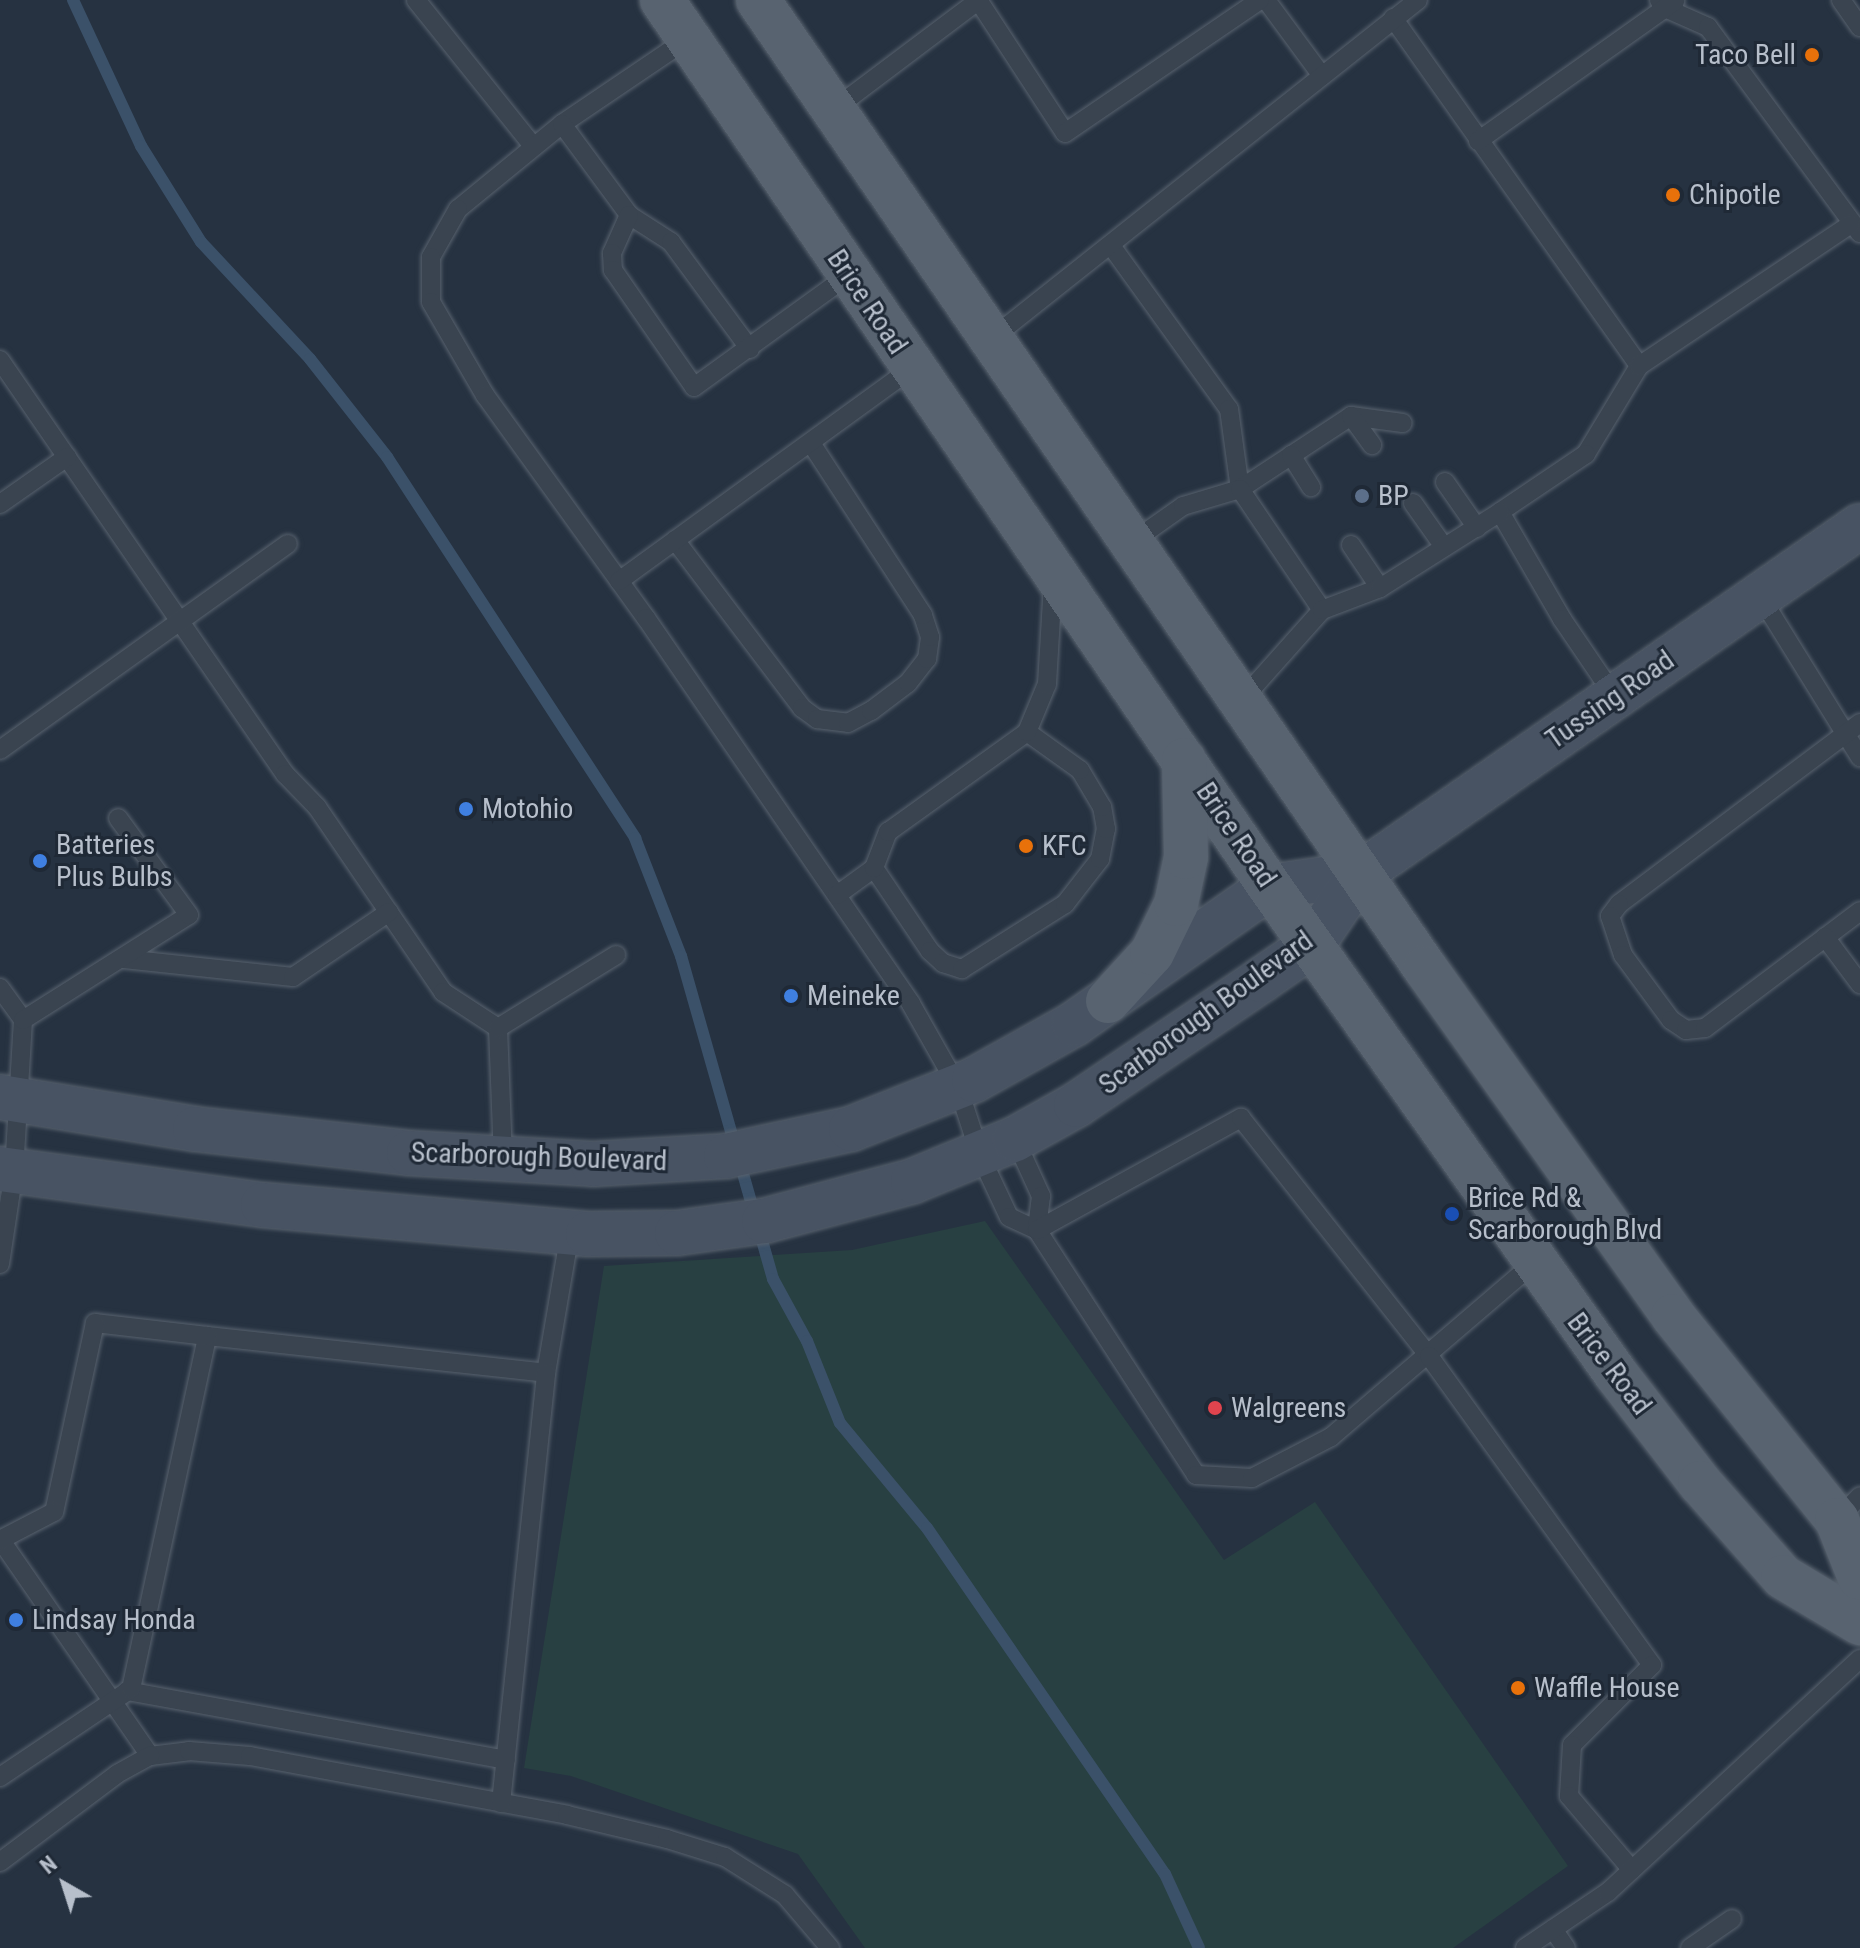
<!DOCTYPE html>
<style>
body{margin:0}
#map{position:relative;width:1860px;height:1948px;overflow:hidden;background:#263241;font-family:"Roboto Condensed",sans-serif}
div>[style]{position:absolute}
[style*='--x']{left:calc(var(--x)*1px);top:calc(var(--y)*1px);width:calc(var(--w)*1px);rotate:calc(var(--a)*1deg)}
.green>*{inset:0;background:#284042}
.stream>*{height:12px;margin:-6px;padding:0 6px;transform-origin:6px;border-radius:6px;background:#3b5169}
.roads{filter:drop-shadow(0 0 2px #58626e) drop-shadow(0 0 2px #58626e)}
.lane>*{height:18px;margin:-9px;padding:0 9px;transform-origin:9px;border-radius:9px;background:#3a4450}
.secondary>*{height:44px;margin:-22px;padding:0 22px;transform-origin:22px;border-radius:22px;background:#485363}
.primary>*{height:44px;margin:-22px;padding:0 22px;transform-origin:22px;border-radius:22px;background:#586370}
.dots>*{width:22px;height:22px;translate:-50% -50%;box-sizing:border-box;border:4px solid #1f2936;border-radius:50%}
span{translate:-50% -50%;white-space:nowrap;text-align:center;line-height:1.15;-webkit-text-stroke:6px #1f2936;paint-order:stroke}
.poi-label{font-size:28px;color:#b7bfcb}
.right{translate:-100% -50%;text-align:right}
.left{translate:0 -50%;text-align:left}
.street-label{font-size:28px;color:#b7bfcb}
.north{position:absolute;left:24px;top:1844px;width:80px;height:80px;-webkit-text-stroke:6px #1f2936;paint-order:stroke;rotate:321deg;font-size:22px;font-weight:700;line-height:32px;text-align:center;color:#b7bfcb}
.north::after{content:'';display:block;margin:auto;width:28px;height:36px;background:#b7bfcb;clip-path:polygon(50% 0,100% 100%,50% 72%,0 100%)}
</style>
<div id="map">
<div class="green">
<i style="clip-path:polygon(985px 1221px,1224px 1560px,1315px 1502px,1568px 1866px,1453px 1948px,865px 1948px,798px 1854px,571px 1776px,524px 1768px,604px 1266px,852px 1250px)"></i>
</div>
<div class="stream">
<i style="--x:73;--y:0;--w:161;--a:65"></i>
<i style="--x:141;--y:146;--w:113;--a:58"></i>
<i style="--x:201;--y:242;--w:160;--a:47"></i>
<i style="--x:310;--y:359;--w:125;--a:51.8"></i>
<i style="--x:387;--y:457;--w:455;--a:56.9"></i>
<i style="--x:635;--y:838;--w:127;--a:68.7"></i>
<i style="--x:681;--y:956;--w:336;--a:74.1"></i>
<i style="--x:773;--y:1279;--w:71;--a:61.3"></i>
<i style="--x:807;--y:1341;--w:88;--a:68.1"></i>
<i style="--x:840;--y:1423;--w:136;--a:50.4"></i>
<i style="--x:927;--y:1528;--w:420;--a:55.5"></i>
<i style="--x:1165;--y:1874;--w:81;--a:65.3"></i>
</div>
<div class="roads">
<div class="lane">
<i style="--x:416;--y:0;--w:187;--a:51.3"></i>
<i style="--x:1266;--y:0;--w:94;--a:53.6"></i>
<i style="--x:1659;--y:0;--w:10;--a:53"></i>
<i style="--x:1665;--y:8;--w:47;--a:23.8"></i>
<i style="--x:1708;--y:27;--w:256;--a:53.6"></i>
<i style="--x:1841;--y:0;--w:33;--a:55"></i>
<i style="--x:980;--y:3;--w:155;--a:56.8"></i>
<i style="--x:1065;--y:133;--w:236;--a:-34.3"></i>
<i style="--x:1393;--y:18;--w:426;--a:54.7"></i>
<i style="--x:1639;--y:366;--w:103;--a:121.1"></i>
<i style="--x:1586;--y:454;--w:104;--a:146"></i>
<i style="--x:1500;--y:512;--w:124;--a:59.9"></i>
<i style="--x:1562;--y:619;--w:94;--a:55.8"></i>
<i style="--x:689;--y:38;--w:153;--a:145.9"></i>
<i style="--x:562;--y:124;--w:134;--a:140.7"></i>
<i style="--x:458;--y:209;--w:55;--a:119.4"></i>
<i style="--x:431;--y:257;--w:45;--a:90"></i>
<i style="--x:431;--y:302;--w:108;--a:59.9"></i>
<i style="--x:485;--y:395;--w:275;--a:54.2"></i>
<i style="--x:646;--y:618;--w:468;--a:55.5"></i>
<i style="--x:911;--y:1004;--w:95;--a:60.5"></i>
<i style="--x:958;--y:1087;--w:71;--a:72.1"></i>
<i style="--x:980;--y:1155;--w:68;--a:64.9"></i>
<i style="--x:1009;--y:1217;--w:31;--a:25"></i>
<i style="--x:1037;--y:1230;--w:292;--a:57"></i>
<i style="--x:1196;--y:1475;--w:56;--a:3.1"></i>
<i style="--x:1252;--y:1478;--w:89;--a:-27.4"></i>
<i style="--x:1331;--y:1437;--w:267;--a:-40.6"></i>
<i style="--x:833;--y:110;--w:183;--a:-37"></i>
<i style="--x:562;--y:124;--w:113;--a:53.6"></i>
<i style="--x:629;--y:215;--w:50;--a:32.7"></i>
<i style="--x:671;--y:242;--w:133;--a:53.6"></i>
<i style="--x:1478;--y:141;--w:242;--a:-35.4"></i>
<i style="--x:629;--y:215;--w:42;--a:114.1"></i>
<i style="--x:612;--y:253;--w:17;--a:87"></i>
<i style="--x:613;--y:270;--w:142;--a:55.3"></i>
<i style="--x:694;--y:387;--w:191;--a:-35.9"></i>
<i style="--x:1112;--y:247;--w:200;--a:54.2"></i>
<i style="--x:1229;--y:409;--w:81;--a:82.2"></i>
<i style="--x:1240;--y:489;--w:133;--a:-33.3"></i>
<i style="--x:1351;--y:416;--w:52;--a:7.7"></i>
<i style="--x:991;--y:339;--w:545;--a:-38.45"></i>
<i style="--x:0;--y:360;--w:503;--a:55.46"></i>
<i style="--x:285;--y:774;--w:46;--a:45.9"></i>
<i style="--x:317;--y:807;--w:224;--a:55.7"></i>
<i style="--x:443;--y:992;--w:66;--a:33.2"></i>
<i style="--x:498;--y:1028;--w:132;--a:87.8"></i>
<i style="--x:1639;--y:366;--w:255;--a:-33.8"></i>
<i style="--x:1351;--y:416;--w:36;--a:54"></i>
<i style="--x:1291;--y:455;--w:38;--a:58"></i>
<i style="--x:1445;--y:482;--w:56;--a:55.2"></i>
<i style="--x:1413;--y:503;--w:54;--a:54.8"></i>
<i style="--x:0;--y:504;--w:82;--a:-35"></i>
<i style="--x:675;--y:540;--w:211;--a:52.9"></i>
<i style="--x:802;--y:708;--w:19;--a:36"></i>
<i style="--x:817;--y:719;--w:31;--a:7"></i>
<i style="--x:848;--y:723;--w:26;--a:-28"></i>
<i style="--x:871;--y:711;--w:46;--a:-37.1"></i>
<i style="--x:908;--y:683;--w:31;--a:-52"></i>
<i style="--x:927;--y:659;--w:22;--a:-82"></i>
<i style="--x:930;--y:637;--w:23;--a:-108"></i>
<i style="--x:923;--y:615;--w:205;--a:-123.1"></i>
<i style="--x:1132;--y:542;--w:62;--a:-35.2"></i>
<i style="--x:1183;--y:506;--w:59;--a:-16.6"></i>
<i style="--x:1240;--y:489;--w:146;--a:55.9"></i>
<i style="--x:1322;--y:610;--w:122;--a:131.7"></i>
<i style="--x:1351;--y:545;--w:52;--a:56"></i>
<i style="--x:619;--y:581;--w:362;--a:-36"></i>
<i style="--x:1760;--y:596;--w:190;--a:58.2"></i>
<i style="--x:1322;--y:610;--w:62;--a:-20.8"></i>
<i style="--x:1380;--y:588;--w:142;--a:-32.3"></i>
<i style="--x:1860;--y:723;--w:301;--a:143.1"></i>
<i style="--x:1619;--y:904;--w:15;--a:127"></i>
<i style="--x:1610;--y:916;--w:41;--a:71.6"></i>
<i style="--x:1623;--y:955;--w:81;--a:53.6"></i>
<i style="--x:1671;--y:1020;--w:18;--a:34"></i>
<i style="--x:1686;--y:1030;--w:19;--a:-6"></i>
<i style="--x:1705;--y:1028;--w:194;--a:-37"></i>
<i style="--x:0;--y:750;--w:354;--a:-35.6"></i>
<i style="--x:874;--y:868;--w:100;--a:56"></i>
<i style="--x:930;--y:951;--w:18;--a:43"></i>
<i style="--x:943;--y:963;--w:20;--a:18"></i>
<i style="--x:962;--y:969;--w:122;--a:-32.3"></i>
<i style="--x:1065;--y:904;--w:57;--a:-52.1"></i>
<i style="--x:1100;--y:859;--w:31;--a:-79"></i>
<i style="--x:1106;--y:829;--w:22;--a:-100"></i>
<i style="--x:1102;--y:807;--w:43;--a:-120.7"></i>
<i style="--x:1080;--y:770;--w:65;--a:-144.4"></i>
<i style="--x:837;--y:895;--w:46;--a:-36.1"></i>
<i style="--x:874;--y:868;--w:39;--a:-69"></i>
<i style="--x:888;--y:832;--w:171;--a:-35.7"></i>
<i style="--x:1027;--y:732;--w:52;--a:-67.4"></i>
<i style="--x:1047;--y:684;--w:102;--a:-86.6"></i>
<i style="--x:1825;--y:937;--w:59;--a:53.3"></i>
<i style="--x:124;--y:959;--w:170;--a:6.1"></i>
<i style="--x:293;--y:977;--w:116;--a:-34.1"></i>
<i style="--x:0;--y:988;--w:39;--a:54"></i>
<i style="--x:23;--y:1020;--w:151;--a:93.4"></i>
<i style="--x:14;--y:1171;--w:94;--a:98.6"></i>
<i style="--x:23;--y:1020;--w:196;--a:-32.3"></i>
<i style="--x:189;--y:915;--w:120;--a:-126.2"></i>
<i style="--x:498;--y:1028;--w:139;--a:-31.7"></i>
<i style="--x:1015;--y:1139;--w:63;--a:65.5"></i>
<i style="--x:1041;--y:1196;--w:34;--a:97"></i>
<i style="--x:1037;--y:1230;--w:233;--a:-28.8"></i>
<i style="--x:1241;--y:1118;--w:303;--a:51.7"></i>
<i style="--x:1429;--y:1356;--w:381;--a:54.2"></i>
<i style="--x:1652;--y:1665;--w:113;--a:135"></i>
<i style="--x:1572;--y:1745;--w:51;--a:93.4"></i>
<i style="--x:1569;--y:1796;--w:97;--a:49.6"></i>
<i style="--x:207;--y:1336;--w:341;--a:6.2"></i>
<i style="--x:546;--y:1373;--w:142;--a:-80.3"></i>
<i style="--x:1837;--y:1520;--w:33;--a:-46"></i>
<i style="--x:0;--y:1539;--w:264;--a:55.3"></i>
<i style="--x:150;--y:1756;--w:39;--a:-7"></i>
<i style="--x:189;--y:1751;--w:61;--a:4.7"></i>
<i style="--x:250;--y:1756;--w:322;--a:10.5"></i>
<i style="--x:567;--y:1815;--w:103;--a:13.5"></i>
<i style="--x:667;--y:1839;--w:61;--a:17.2"></i>
<i style="--x:725;--y:1857;--w:71;--a:32.3"></i>
<i style="--x:785;--y:1895;--w:70;--a:49.7"></i>
<i style="--x:127;--y:1691;--w:385;--a:10.3"></i>
<i style="--x:0;--y:1777;--w:158;--a:-33.9"></i>
<i style="--x:131;--y:1689;--w:361;--a:-77.8"></i>
<i style="--x:207;--y:1336;--w:113;--a:-173.4"></i>
<i style="--x:95;--y:1323;--w:193;--a:102.2"></i>
<i style="--x:54;--y:1512;--w:61;--a:152.6"></i>
<i style="--x:501;--y:1803;--w:432;--a:-84"></i>
<i style="--x:0;--y:1862;--w:146;--a:-36.9"></i>
<i style="--x:117;--y:1774;--w:38;--a:-29"></i>
<i style="--x:1553;--y:1929;--w:23;--a:56"></i>
<i style="--x:1525;--y:1948;--w:100;--a:-34"></i>
<i style="--x:1608;--y:1892;--w:343;--a:-42.8"></i>
<i style="--x:1690;--y:1948;--w:51;--a:-34.6"></i>
</div>
<div class="secondary">
<i style="--x:0;--y:1097;--w:198;--a:9.3"></i>
<i style="--x:195;--y:1129;--w:215;--a:6.4"></i>
<i style="--x:409;--y:1153;--w:184;--a:3.4"></i>
<i style="--x:593;--y:1164;--w:133;--a:-3.4"></i>
<i style="--x:726;--y:1156;--w:128;--a:-12.2"></i>
<i style="--x:851;--y:1129;--w:132;--a:-21.7"></i>
<i style="--x:974;--y:1080;--w:115;--a:-29.2"></i>
<i style="--x:1074;--y:1024;--w:239;--a:-35"></i>
<i style="--x:1270;--y:887;--w:91;--a:-8.2"></i>
<i style="--x:0;--y:1169;--w:265;--a:7.8"></i>
<i style="--x:263;--y:1205;--w:326;--a:5.1"></i>
<i style="--x:588;--y:1234;--w:89;--a:-0.6"></i>
<i style="--x:677;--y:1233;--w:88;--a:-7.9"></i>
<i style="--x:764;--y:1221;--w:154;--a:-15"></i>
<i style="--x:913;--y:1181;--w:110;--a:-22.4"></i>
<i style="--x:1015;--y:1139;--w:70;--a:-29.1"></i>
<i style="--x:1076;--y:1105;--w:223;--a:-34"></i>
<i style="--x:1261;--y:980;--w:62;--a:-34.5"></i>
<i style="--x:1312;--y:945;--w:86;--a:-55.9"></i>
<i style="--x:1360;--y:874;--w:609;--a:-34.84"></i>
</div>
<div class="primary">
<i style="--x:662;--y:0;--w:1075;--a:55.57"></i>
<i style="--x:1270;--y:887;--w:597;--a:54.61"></i>
<i style="--x:1616;--y:1374;--w:138;--a:52.4"></i>
<i style="--x:1700;--y:1483;--w:125;--a:48.6"></i>
<i style="--x:1783;--y:1577;--w:90;--a:30.9"></i>
<i style="--x:758;--y:0;--w:1176;--a:55.43"></i>
<i style="--x:1425;--y:968;--w:427;--a:54.5"></i>
<i style="--x:1673;--y:1316;--w:262;--a:51.2"></i>
<i style="--x:1837;--y:1520;--w:62;--a:68.4"></i>
<i style="--x:1108;--y:1001;--w:65;--a:-47.5"></i>
<i style="--x:1152;--y:953;--w:55;--a:-63.9"></i>
<i style="--x:1176;--y:904;--w:48;--a:-78"></i>
<i style="--x:1186;--y:857;--w:97;--a:-91.2"></i>
</div>
</div>
<div class="dots">
<i style="left:1812px;top:55px;background:#e8710a"></i>
<i style="left:1673px;top:195px;background:#e8710a"></i>
<i style="left:1362px;top:496px;background:#5c6f8a"></i>
<i style="left:466px;top:809px;background:#3f7fe0"></i>
<i style="left:1026px;top:846px;background:#e8710a"></i>
<i style="left:40px;top:861px;background:#3f7fe0"></i>
<i style="left:791px;top:996px;background:#3f7fe0"></i>
<i style="left:1452px;top:1214px;background:#1a4fb4"></i>
<i style="left:1215px;top:1408px;background:#e0444e"></i>
<i style="left:16px;top:1620px;background:#3f7fe0"></i>
<i style="left:1518px;top:1688px;background:#e8710a"></i>
</div>
<div class="poi-label">
<span class="right" style="left:1796px;top:55px">Taco Bell</span>
<span class="left" style="left:1689px;top:195px">Chipotle</span>
<span class="left" style="left:1378px;top:496px">BP</span>
<span class="left" style="left:482px;top:809px">Motohio</span>
<span class="left" style="left:56px;top:861px">Batteries<br>Plus Bulbs</span>
<span class="left" style="left:1042px;top:846px">KFC</span>
<span class="left" style="left:807px;top:996px">Meineke</span>
<span class="left" style="left:1468px;top:1214px">Brice Rd &amp;<br>Scarborough Blvd</span>
<span class="left" style="left:1231px;top:1408px">Walgreens</span>
<span class="left" style="left:32px;top:1620px">Lindsay Honda</span>
<span class="left" style="left:1534px;top:1688px">Waffle House</span>
</div>
<div class="street-label">
<span style="left:867px;top:302px;rotate:56deg">Brice Road</span>
<span style="left:1610px;top:700px;rotate:-35deg">Tussing Road</span>
<span style="left:1236px;top:835px;rotate:56deg">Brice Road</span>
<span style="left:1206px;top:1013px;rotate:-36deg">Scarborough Boulevard</span>
<span style="left:539px;top:1157px;rotate:2deg">Scarborough Boulevard</span>
<span style="left:1609px;top:1364px;rotate:53deg">Brice Road</span>
</div>
<div class="north">N</div>
</div>
